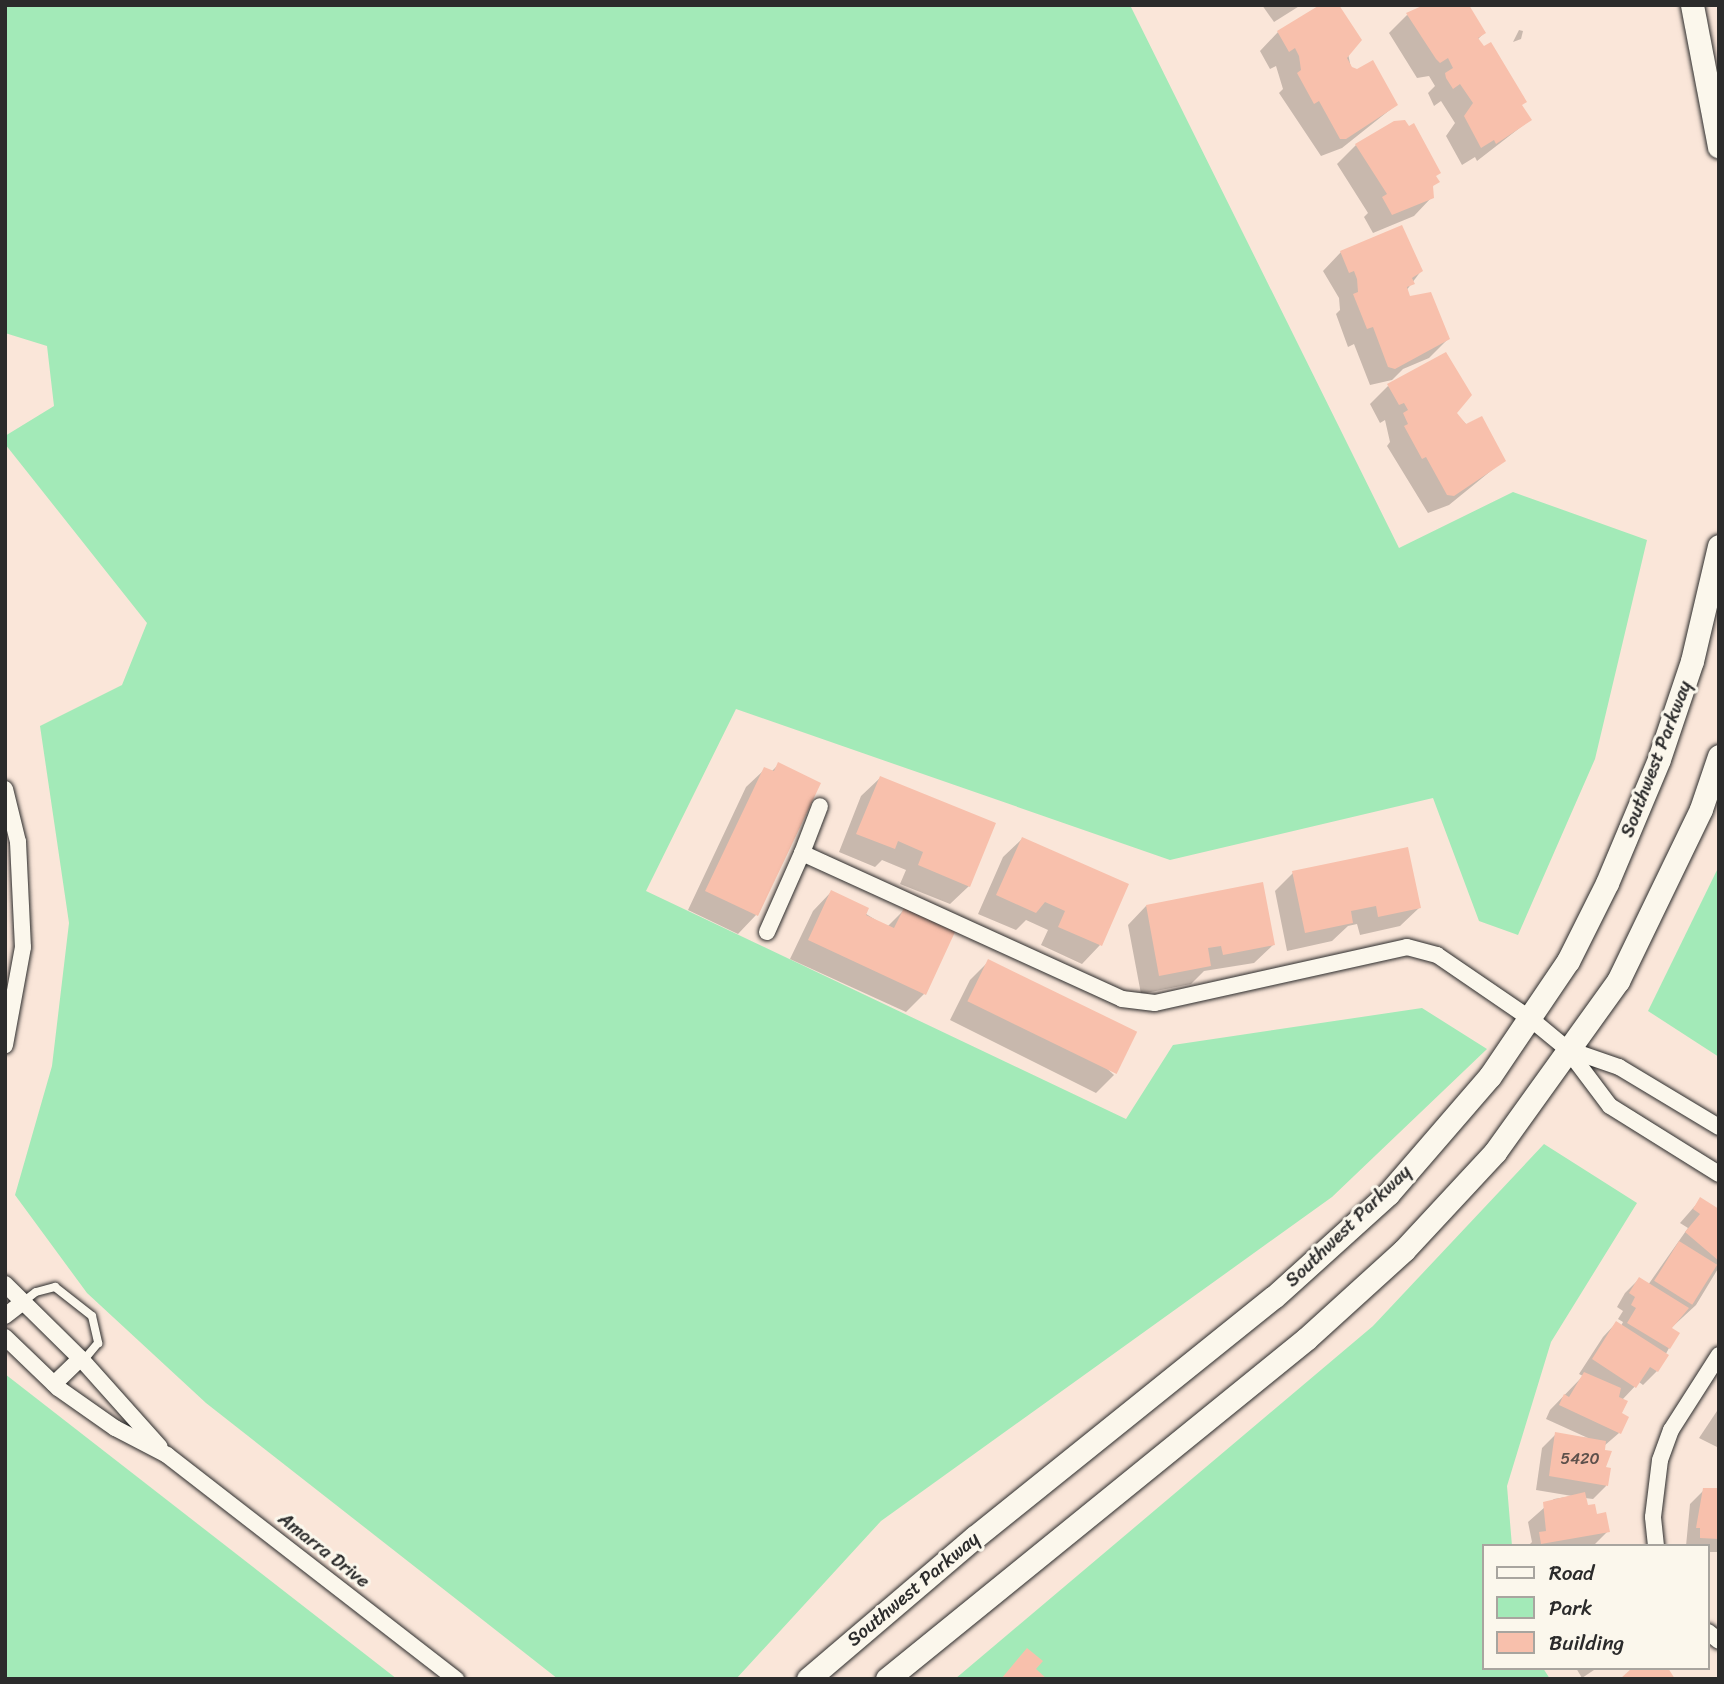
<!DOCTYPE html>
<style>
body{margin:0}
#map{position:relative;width:1724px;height:1684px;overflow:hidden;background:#fae6d9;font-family:Sriracha,sans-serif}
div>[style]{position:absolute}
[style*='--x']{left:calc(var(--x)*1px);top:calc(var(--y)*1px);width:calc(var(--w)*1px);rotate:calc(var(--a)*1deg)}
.green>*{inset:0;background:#a3eab8}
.shadow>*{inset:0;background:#0003}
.building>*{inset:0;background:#f8c0ac;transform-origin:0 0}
.roads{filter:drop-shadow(0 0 2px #2b2b2b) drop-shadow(0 0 2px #2b2b2b)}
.service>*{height:8px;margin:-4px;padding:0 4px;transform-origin:4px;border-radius:4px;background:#fbf7ec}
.minor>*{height:16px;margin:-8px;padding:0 8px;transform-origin:8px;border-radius:8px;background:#fbf7ec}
.secondary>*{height:23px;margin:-11.5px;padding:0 11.5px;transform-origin:11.5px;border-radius:11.5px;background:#fbf7ec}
span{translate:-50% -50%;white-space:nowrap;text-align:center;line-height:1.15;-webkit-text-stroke:6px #fbf7ec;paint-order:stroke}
.number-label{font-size:16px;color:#5e504b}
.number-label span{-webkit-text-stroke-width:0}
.street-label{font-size:19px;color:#2b2b2b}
.frame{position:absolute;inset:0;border:7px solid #2b2b2b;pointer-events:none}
.legend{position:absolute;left:1482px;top:1544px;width:228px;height:126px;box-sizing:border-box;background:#fbf7ec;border:2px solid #a8a59f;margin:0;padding:9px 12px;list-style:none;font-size:21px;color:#2b2b2b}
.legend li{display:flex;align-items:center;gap:14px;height:35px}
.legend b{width:35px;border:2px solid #a8a59f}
</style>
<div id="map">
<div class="green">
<i style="clip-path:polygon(5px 5px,1130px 5px,1399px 548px,1513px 492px,1647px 540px,1595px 759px,1518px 935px,1479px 921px,1433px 798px,1170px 860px,736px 709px,646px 891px,1126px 1119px,1173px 1045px,1422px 1008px,1487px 1049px,1332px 1197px,881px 1521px,736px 1679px,558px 1679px,206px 1403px,87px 1293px,15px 1195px,52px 1066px,69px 923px,40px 726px,122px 685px,147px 623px,5px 444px,5px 436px,54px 406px,47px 346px,5px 333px)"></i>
<i style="clip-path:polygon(1719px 866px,1719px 1057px,1648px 1011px)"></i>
<i style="clip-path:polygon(1544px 1144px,1637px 1203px,1551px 1342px,1507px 1486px,1512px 1546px,1484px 1546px,1484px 1668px,1543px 1668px,1550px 1679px,955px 1679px,1373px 1326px)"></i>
<i style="clip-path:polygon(5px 1374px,397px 1679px,5px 1679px)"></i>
</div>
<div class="shadow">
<i style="clip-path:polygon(1262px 5px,1301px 5px,1274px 22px)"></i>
<i style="clip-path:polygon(1326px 5px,1338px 5px,1351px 68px,1396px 105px,1342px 148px,1321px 156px,1279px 93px,1283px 89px,1276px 66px,1270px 69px,1260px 51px,1278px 32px)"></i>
<i style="clip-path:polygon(1407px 15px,1484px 33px,1477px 40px,1530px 120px,1477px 161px,1475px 157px,1462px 165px,1446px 136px,1455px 123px,1441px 101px,1434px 106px,1428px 93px,1435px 86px,1429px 76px,1417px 78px,1389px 33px)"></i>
<i style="clip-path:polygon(1519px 30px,1523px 31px,1521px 39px,1513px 42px)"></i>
<i style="clip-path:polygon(1356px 145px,1434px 177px,1432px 197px,1414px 216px,1373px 233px,1364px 217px,1368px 213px,1337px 164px)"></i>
<i style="clip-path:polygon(1341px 252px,1421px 271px,1406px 291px,1409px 298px,1448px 339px,1429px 358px,1403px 369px,1392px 380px,1370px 385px,1354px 344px,1348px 347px,1336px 314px,1340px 310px,1339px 298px,1323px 271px)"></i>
<i style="clip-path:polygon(1388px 386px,1455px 413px,1503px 461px,1449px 505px,1428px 513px,1387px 446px,1390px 442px,1385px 420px,1380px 423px,1370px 404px)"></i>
<i style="clip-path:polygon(779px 764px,756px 915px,738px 934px,688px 910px,746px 787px,765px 769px,771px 772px)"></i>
<i style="clip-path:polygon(880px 778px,969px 886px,950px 904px,900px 884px,906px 870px,882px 860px,875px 867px,839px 852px,861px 796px)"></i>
<i style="clip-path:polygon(1022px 839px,1100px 945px,1082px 964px,1041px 945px,1048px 930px,1026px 920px,1016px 930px,978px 914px,1003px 857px)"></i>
<i style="clip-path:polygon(1293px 873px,1419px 908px,1400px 926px,1360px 935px,1357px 924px,1348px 926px,1332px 941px,1287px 951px,1275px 891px)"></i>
<i style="clip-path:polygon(831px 892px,887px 927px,904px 910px,924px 994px,906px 1012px,790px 959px,813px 911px)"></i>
<i style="clip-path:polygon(1146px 906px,1273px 945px,1254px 963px,1204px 971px,1191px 984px,1141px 994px,1128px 925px)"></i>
<i style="clip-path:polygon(989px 961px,1114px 1075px,1096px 1093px,950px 1020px,970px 980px)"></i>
<i style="clip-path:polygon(1701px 1199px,1719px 1211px,1719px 1267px,1696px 1305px,1670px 1329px,1669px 1348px,1657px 1371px,1643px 1385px,1639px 1382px,1622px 1400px,1619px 1433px,1604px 1446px,1606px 1486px,1593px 1499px,1585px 1498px,1586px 1507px,1608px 1531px,1594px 1545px,1528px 1546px,1532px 1542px,1528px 1522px,1554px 1499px,1572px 1496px,1536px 1490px,1542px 1448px,1556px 1434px,1588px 1438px,1546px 1419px,1550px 1410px,1583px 1376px,1579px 1374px,1603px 1337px,1616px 1323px,1621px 1326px,1623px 1322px,1618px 1319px,1623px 1311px,1617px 1307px,1625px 1293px,1639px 1279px,1648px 1285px,1688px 1228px,1680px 1223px)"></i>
<i style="clip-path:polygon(1719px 1408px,1719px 1448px,1699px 1438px)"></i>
<i style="clip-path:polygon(1704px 1490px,1719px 1490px,1719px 1552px,1708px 1552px,1708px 1546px,1686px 1546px,1690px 1504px)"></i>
<i style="clip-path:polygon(1576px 1668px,1597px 1668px,1582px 1678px)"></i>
</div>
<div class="building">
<i style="clip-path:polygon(1339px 5px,1362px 40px,1347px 58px,1352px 67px,1357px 69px,1373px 60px,1398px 105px,1346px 139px,1340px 139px,1319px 101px,1314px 104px,1297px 73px,1301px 70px,1299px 56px,1295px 48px,1289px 52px,1277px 31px,1318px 6px)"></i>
<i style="clip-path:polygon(1424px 5px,1469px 5px,1486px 33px,1478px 38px,1484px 46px,1491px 42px,1527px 102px,1522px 105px,1532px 120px,1496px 144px,1494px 140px,1481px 148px,1464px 116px,1473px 103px,1460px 84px,1453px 89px,1446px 78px,1445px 73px,1453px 68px,1448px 58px,1440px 63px,1436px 59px,1406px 13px)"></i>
<i style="clip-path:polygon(1405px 120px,1409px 126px,1414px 123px,1441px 173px,1436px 176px,1440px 182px,1433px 186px,1434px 198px,1392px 215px,1382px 197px,1387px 194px,1355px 144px,1394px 121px)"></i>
<i style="clip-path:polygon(1402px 225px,1423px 271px,1412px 278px,1415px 284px,1407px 287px,1410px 296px,1431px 292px,1450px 339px,1395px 369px,1388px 367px,1373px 327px,1367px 329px,1353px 294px,1358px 292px,1357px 279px,1354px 271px,1349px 273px,1340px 251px)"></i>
<i style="clip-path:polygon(1446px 352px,1472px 395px,1457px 413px,1466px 424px,1482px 416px,1506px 461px,1454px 496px,1447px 495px,1426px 457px,1422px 459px,1404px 426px,1408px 424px,1403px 413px,1408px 410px,1404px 403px,1399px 405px,1387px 384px)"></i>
<i style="clip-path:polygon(778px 762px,821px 783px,758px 916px,705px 891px,764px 767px,774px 771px)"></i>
<i style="clip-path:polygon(880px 776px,996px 823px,970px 887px,918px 865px,923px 852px,898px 841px,895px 849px,856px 834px)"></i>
<i style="clip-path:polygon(1022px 837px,1129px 884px,1102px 946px,1058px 927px,1065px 911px,1045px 902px,1036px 913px,996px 895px)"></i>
<i style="clip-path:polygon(1408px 847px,1421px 908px,1378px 917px,1376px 906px,1351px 911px,1353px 923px,1305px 933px,1292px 871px)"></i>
<i style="clip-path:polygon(1263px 882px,1275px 945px,1223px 955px,1221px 946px,1208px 948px,1211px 966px,1159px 976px,1146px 905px)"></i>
<i style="clip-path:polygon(831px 890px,869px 908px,866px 915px,894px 928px,904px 908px,955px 932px,926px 995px,808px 940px)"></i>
<i style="left:988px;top:959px;width:166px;height:47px;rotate:26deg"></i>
<i style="clip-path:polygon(1700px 1197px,1719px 1209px,1719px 1261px,1685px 1232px,1700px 1214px,1693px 1209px)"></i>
<i style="left:1679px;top:1241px;width:45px;height:47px;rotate:32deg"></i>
<i style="clip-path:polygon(1639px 1277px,1689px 1308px,1672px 1328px,1680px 1333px,1670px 1349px,1627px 1323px,1636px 1308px,1631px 1305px,1635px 1297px,1629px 1293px)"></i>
<i style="clip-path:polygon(1616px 1321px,1669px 1355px,1658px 1372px,1650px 1367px,1636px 1388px,1592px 1359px)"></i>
<i style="clip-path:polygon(1584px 1372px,1621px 1388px,1619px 1397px,1628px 1401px,1622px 1413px,1629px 1417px,1621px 1434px,1559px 1405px,1564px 1394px,1569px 1397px)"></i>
<i style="clip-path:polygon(1555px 1432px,1606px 1441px,1605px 1450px,1612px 1451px,1606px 1467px,1611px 1468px,1608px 1486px,1549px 1476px)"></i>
<i style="clip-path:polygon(1703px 1488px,1719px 1488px,1719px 1539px,1700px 1538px,1700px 1528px,1696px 1528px)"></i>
<i style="clip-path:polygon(1585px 1492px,1588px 1505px,1595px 1504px,1597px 1514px,1606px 1512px,1610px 1532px,1541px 1544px,1539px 1532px,1546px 1531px,1543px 1502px)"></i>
<i style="clip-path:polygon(1027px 1648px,1043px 1661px,1036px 1669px,1047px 1679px,1001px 1679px)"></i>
<i style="clip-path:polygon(1632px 1668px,1668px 1668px,1675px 1679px,1620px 1679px)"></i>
</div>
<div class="roads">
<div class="service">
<i style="--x:23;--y:1302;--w:16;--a:-38"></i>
<i style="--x:36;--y:1292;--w:20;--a:-15"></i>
<i style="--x:55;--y:1287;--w:47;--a:38.1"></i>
<i style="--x:92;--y:1316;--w:28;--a:77"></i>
<i style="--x:98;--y:1343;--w:23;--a:130"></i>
</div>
<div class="minor">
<i style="--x:5;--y:789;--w:55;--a:76.2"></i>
<i style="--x:18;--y:842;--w:105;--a:87.3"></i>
<i style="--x:23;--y:947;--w:100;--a:100.4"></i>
<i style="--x:802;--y:853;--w:50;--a:-69"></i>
<i style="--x:767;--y:932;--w:86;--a:-66.1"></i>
<i style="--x:802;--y:853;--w:352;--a:24.5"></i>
<i style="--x:1122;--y:999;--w:33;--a:7"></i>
<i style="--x:1155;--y:1003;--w:258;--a:-12.5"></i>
<i style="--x:1407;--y:947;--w:31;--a:15"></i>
<i style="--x:1437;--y:955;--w:115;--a:34.4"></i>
<i style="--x:1532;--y:1020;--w:45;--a:39.6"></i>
<i style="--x:1567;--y:1049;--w:71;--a:53"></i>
<i style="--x:1610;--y:1106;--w:128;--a:32"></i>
<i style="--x:1567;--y:1049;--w:55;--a:19.1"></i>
<i style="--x:1619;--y:1067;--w:117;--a:31"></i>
<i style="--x:5;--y:1284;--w:110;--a:44.6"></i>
<i style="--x:83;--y:1361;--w:115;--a:48.2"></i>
<i style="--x:5;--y:1316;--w:23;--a:-38"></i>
<i style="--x:5;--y:1337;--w:74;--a:43.9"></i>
<i style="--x:58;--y:1388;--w:70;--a:35.1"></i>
<i style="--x:115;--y:1428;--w:59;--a:27.4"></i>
<i style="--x:167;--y:1455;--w:366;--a:37.8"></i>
<i style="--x:54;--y:1384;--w:37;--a:-44"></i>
<i style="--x:1656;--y:1546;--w:29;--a:-96"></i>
<i style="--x:1653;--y:1517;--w:57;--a:-83"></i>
<i style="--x:1660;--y:1460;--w:32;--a:-70"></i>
<i style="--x:1671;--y:1430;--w:89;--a:-57.4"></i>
<i style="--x:1708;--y:1632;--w:14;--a:39"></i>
</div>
<div class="secondary">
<i style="--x:1692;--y:5;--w:144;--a:79.2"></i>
<i style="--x:808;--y:1679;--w:219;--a:-40.4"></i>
<i style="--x:975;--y:1537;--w:383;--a:-38.8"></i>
<i style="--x:1274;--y:1297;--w:154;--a:-42.1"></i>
<i style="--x:1388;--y:1194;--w:156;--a:-49.2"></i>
<i style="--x:1490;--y:1076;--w:139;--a:-55.9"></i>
<i style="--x:1568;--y:961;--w:87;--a:-63.4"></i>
<i style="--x:1607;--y:883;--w:134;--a:-67.2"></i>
<i style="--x:1659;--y:759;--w:103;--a:-71.4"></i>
<i style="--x:1692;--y:661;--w:118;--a:-76.8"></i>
<i style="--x:887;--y:1679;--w:540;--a:-39.06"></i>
<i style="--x:1306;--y:1339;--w:132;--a:-42.2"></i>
<i style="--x:1404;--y:1250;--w:134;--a:-47.1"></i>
<i style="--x:1495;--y:1152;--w:211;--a:-54.3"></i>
<i style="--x:1618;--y:981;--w:191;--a:-64.2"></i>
<i style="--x:1701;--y:809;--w:56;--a:-71.2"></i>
</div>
</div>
<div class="number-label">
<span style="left:1580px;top:1459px">5420</span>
</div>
<div class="street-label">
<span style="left:1656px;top:759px;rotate:-69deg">Southwest Parkway</span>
<span style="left:1348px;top:1226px;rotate:-44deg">Southwest Parkway</span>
<span style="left:324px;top:1550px;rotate:38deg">Amarra Drive</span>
<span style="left:913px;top:1589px;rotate:-40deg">Southwest Parkway</span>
</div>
<div class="frame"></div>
<ul class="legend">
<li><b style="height:9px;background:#fbf7ec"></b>Road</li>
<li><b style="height:19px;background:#a3eab8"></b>Park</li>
<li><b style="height:19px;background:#f8c0ac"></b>Building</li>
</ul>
</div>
